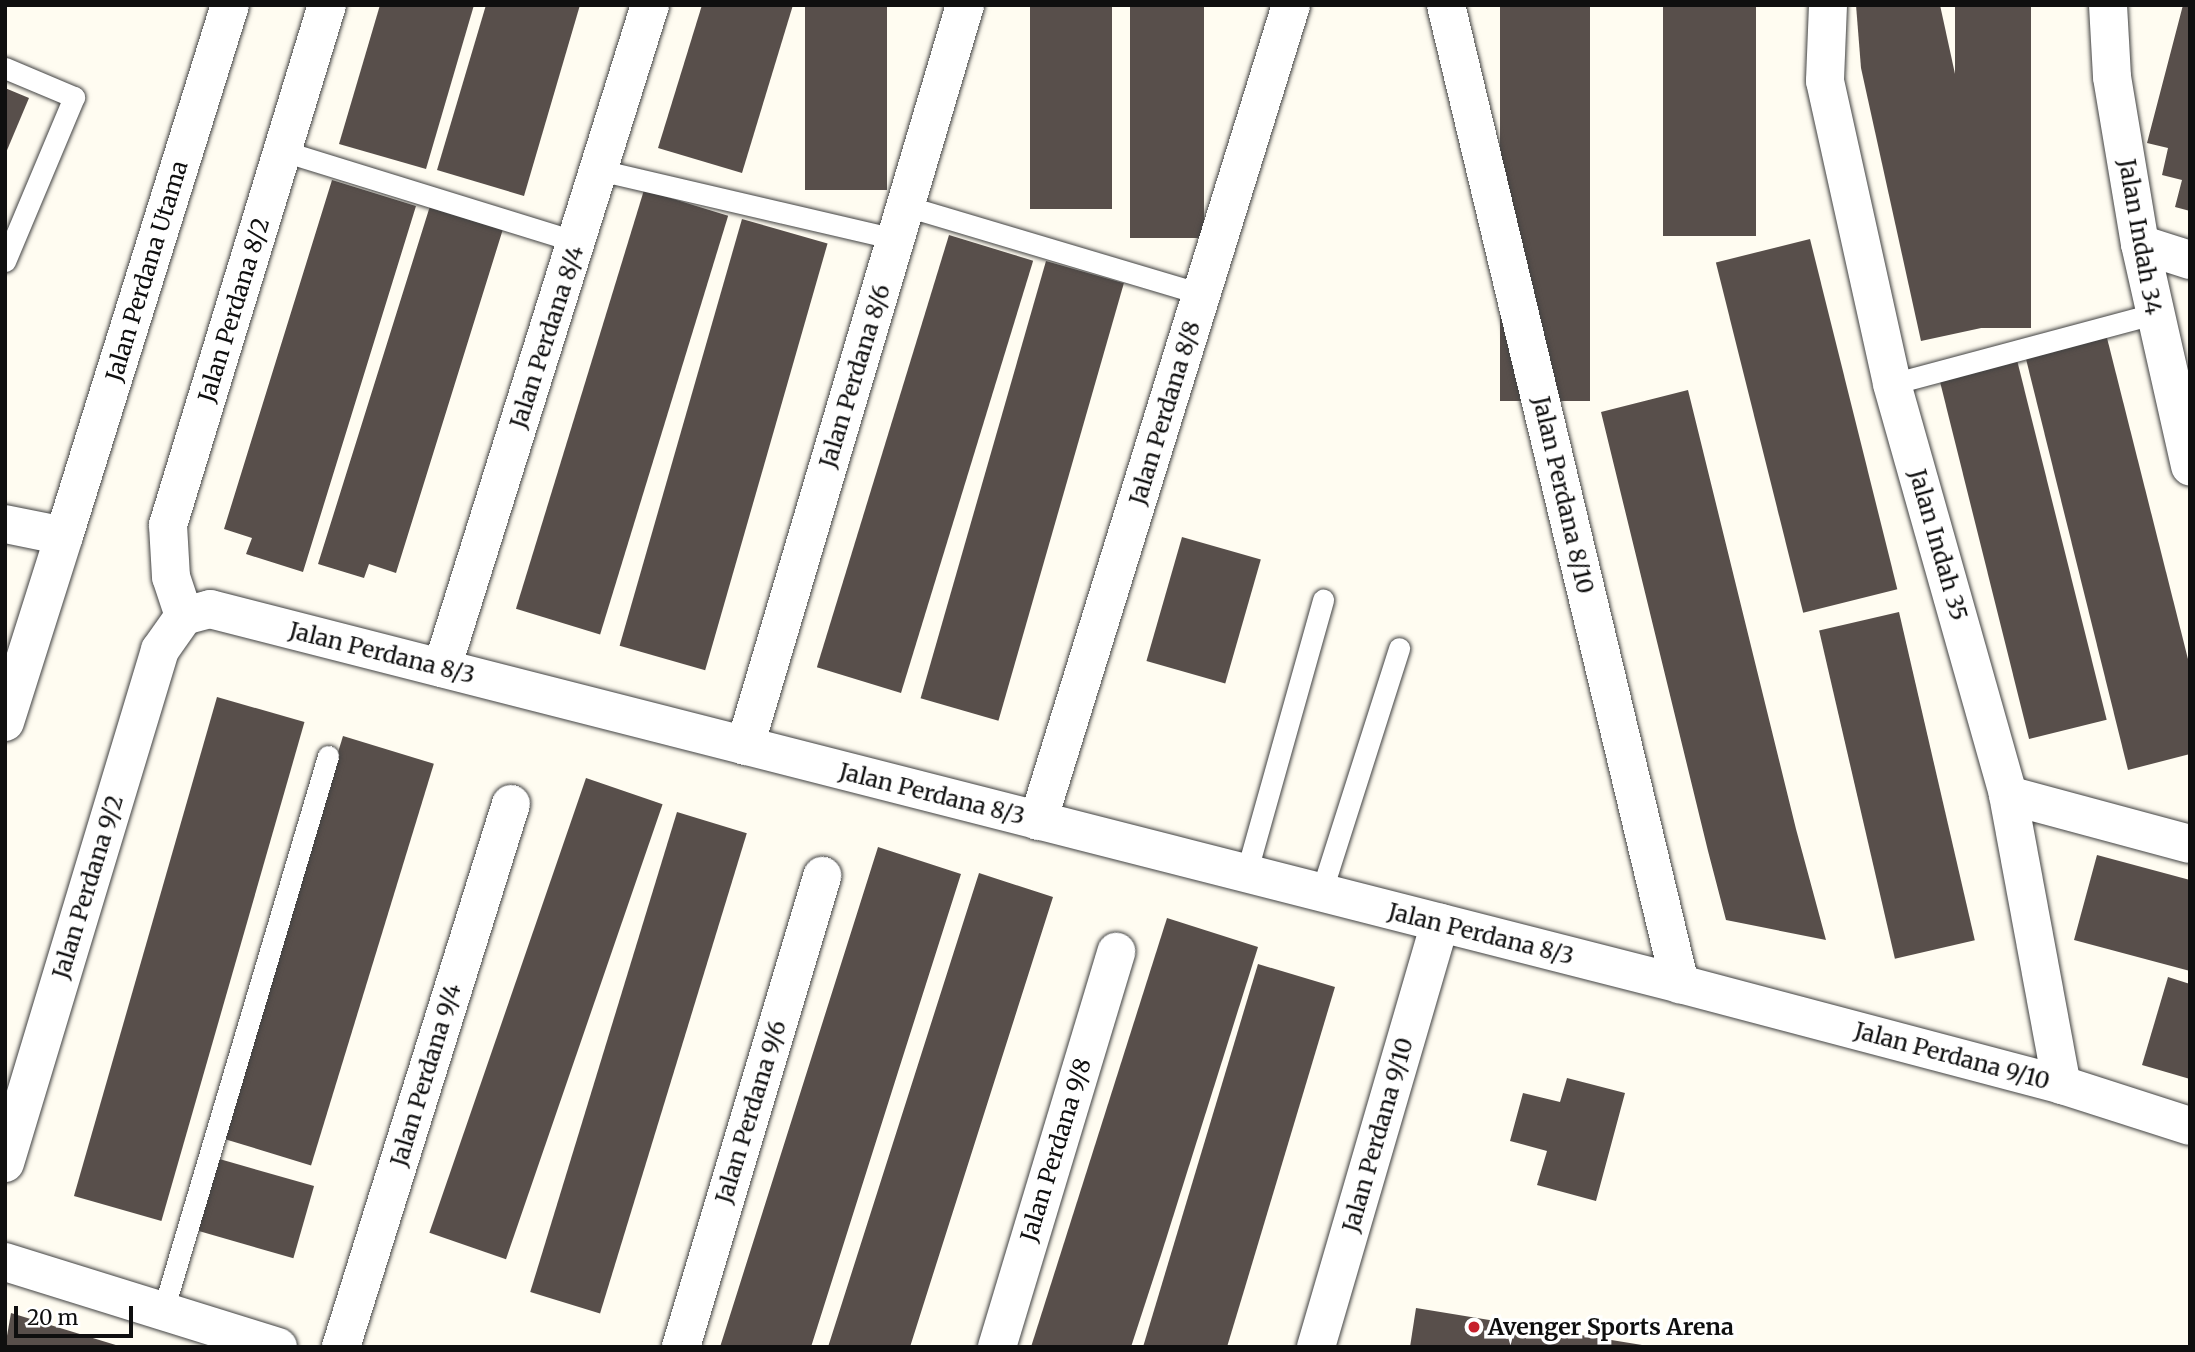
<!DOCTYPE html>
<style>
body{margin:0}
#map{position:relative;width:2195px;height:1352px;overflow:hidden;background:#fffcf1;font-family:Merriweather,serif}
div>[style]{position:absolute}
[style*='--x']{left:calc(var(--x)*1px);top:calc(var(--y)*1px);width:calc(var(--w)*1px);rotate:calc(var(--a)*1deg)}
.building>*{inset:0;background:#584f4b;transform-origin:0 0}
.roads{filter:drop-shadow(0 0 2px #424242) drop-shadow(0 0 2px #424242)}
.service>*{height:21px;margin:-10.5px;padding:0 10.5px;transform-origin:10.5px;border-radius:10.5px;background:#fff}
.minor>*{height:38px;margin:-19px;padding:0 19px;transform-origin:19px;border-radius:19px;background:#fff}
.tertiary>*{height:38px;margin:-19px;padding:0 19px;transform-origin:19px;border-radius:19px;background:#fff}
.dots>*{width:19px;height:19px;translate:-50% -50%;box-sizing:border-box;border:4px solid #fff;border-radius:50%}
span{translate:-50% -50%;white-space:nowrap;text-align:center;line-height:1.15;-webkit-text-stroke:7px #fff;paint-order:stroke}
.street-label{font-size:23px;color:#0f0f0f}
.poi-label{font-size:23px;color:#0f0f0f;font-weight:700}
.left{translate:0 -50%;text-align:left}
.frame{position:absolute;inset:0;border:7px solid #0f0f0f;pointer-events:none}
.scale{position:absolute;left:14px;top:1306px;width:119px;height:32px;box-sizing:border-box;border:4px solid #0f0f0f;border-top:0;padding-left:9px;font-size:21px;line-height:24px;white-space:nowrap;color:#0f0f0f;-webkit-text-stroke:5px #fff;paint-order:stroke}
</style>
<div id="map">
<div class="building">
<i style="clip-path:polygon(380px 5px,474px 5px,426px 169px,339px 144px)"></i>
<i style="clip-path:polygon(486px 5px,580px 5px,524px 196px,437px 170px)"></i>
<i style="clip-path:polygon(702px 5px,793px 5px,742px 173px,658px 148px)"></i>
<i style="left:805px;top:5px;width:82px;height:185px"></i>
<i style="left:1030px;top:5px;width:82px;height:204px"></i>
<i style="left:1130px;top:5px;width:74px;height:233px"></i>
<i style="left:1500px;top:5px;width:90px;height:396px"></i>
<i style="left:1663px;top:5px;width:93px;height:231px"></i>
<i style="clip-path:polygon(1856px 5px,1940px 5px,2009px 322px,1921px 341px,1861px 68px)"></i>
<i style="left:1955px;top:5px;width:76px;height:323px"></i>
<i style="clip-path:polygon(2183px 5px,2190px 5px,2190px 211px,2175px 207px,2182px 180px,2162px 175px,2168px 148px,2147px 143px)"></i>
<i style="clip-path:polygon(5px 88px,29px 98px,5px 155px)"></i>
<i style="clip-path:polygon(332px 180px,416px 206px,303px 572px,246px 554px,252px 538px,224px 529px)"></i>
<i style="left:644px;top:190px;width:88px;height:438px;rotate:17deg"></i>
<i style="clip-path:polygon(430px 206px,503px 229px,396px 573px,369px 564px,364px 578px,318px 564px)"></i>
<i style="left:742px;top:219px;width:89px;height:444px;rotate:16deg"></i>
<i style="left:949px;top:235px;width:88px;height:452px;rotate:17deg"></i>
<i style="left:1810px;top:239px;width:361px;height:97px;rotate:76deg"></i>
<i style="left:1046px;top:261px;width:81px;height:455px;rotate:16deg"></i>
<i style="clip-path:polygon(2105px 330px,2190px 667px,2190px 754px,2128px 770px,2024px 351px)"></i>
<i style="left:2015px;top:352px;width:379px;height:80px;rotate:76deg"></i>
<i style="clip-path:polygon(1688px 390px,1796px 829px,1826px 940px,1726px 920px,1708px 851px,1601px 412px)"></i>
<i style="left:1182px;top:537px;width:82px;height:129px;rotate:16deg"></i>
<i style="left:1899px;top:612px;width:337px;height:82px;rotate:77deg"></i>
<i style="left:217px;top:697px;width:91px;height:519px;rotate:16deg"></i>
<i style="left:343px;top:736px;width:95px;height:420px;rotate:17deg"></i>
<i style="left:586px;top:778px;width:81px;height:481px;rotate:19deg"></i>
<i style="left:677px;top:812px;width:73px;height:502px;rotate:17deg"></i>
<i style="clip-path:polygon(878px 847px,961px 874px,898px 1072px,811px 1347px,720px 1347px)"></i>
<i style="clip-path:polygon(2097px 855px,2190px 880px,2190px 971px,2074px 940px)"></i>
<i style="clip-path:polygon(979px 873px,1053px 897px,929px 1287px,910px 1347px,828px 1347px)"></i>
<i style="clip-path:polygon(1167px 918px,1258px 947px,1161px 1255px,1131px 1347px,1031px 1347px)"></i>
<i style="clip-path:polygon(1258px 964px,1335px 987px,1246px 1284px,1227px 1347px,1143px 1347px)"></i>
<i style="clip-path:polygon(2168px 977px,2190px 984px,2190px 1079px,2142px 1065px)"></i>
<i style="clip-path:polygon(1567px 1078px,1625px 1093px,1596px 1201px,1537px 1185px,1547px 1151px,1510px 1141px,1523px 1093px,1560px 1102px)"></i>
<i style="left:216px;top:1158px;width:102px;height:75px;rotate:16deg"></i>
<i style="clip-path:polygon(1416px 1308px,1642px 1345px,1642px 1347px,1410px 1347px)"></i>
<i style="clip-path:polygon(11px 1313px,119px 1346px,119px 1347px,5px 1347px)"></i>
</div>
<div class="roads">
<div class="service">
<i style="--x:5;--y:68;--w:75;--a:22.8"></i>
<i style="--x:74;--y:97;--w:178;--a:112.8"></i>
<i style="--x:283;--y:151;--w:308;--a:17.2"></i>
<i style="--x:599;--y:170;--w:305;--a:13.1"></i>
<i style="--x:906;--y:206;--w:309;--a:16.6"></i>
<i style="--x:1892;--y:384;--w:270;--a:-15"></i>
<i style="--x:1246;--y:874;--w:285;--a:-74.3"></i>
<i style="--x:1321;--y:893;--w:257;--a:-72.3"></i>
<i style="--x:163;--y:1311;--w:579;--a:-73.44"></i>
</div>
<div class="minor">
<i style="--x:1446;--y:5;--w:1007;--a:76.56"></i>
<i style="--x:1828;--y:5;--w:76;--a:92.3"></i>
<i style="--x:1825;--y:81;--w:310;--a:77.5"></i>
<i style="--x:1892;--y:384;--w:427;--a:74.2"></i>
<i style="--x:2008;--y:795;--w:295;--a:79.5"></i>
<i style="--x:2108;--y:5;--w:72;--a:86.8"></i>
<i style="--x:2112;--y:77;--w:169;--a:80.5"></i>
<i style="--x:2140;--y:244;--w:228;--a:77.3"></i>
<i style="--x:2140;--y:244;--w:52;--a:17.7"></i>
<i style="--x:184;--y:616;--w:27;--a:-15"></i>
<i style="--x:210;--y:609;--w:1517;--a:14.31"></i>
<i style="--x:1680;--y:984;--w:395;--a:14.8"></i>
<i style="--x:2062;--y:1085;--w:134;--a:17.8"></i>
<i style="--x:184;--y:616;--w:41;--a:-108.4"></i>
<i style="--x:171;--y:577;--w:52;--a:-93.3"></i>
<i style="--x:168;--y:525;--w:544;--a:-73"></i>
<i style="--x:442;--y:668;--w:695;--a:-72.58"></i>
<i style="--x:5;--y:722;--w:195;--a:-72.4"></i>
<i style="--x:745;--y:746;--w:773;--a:-73.46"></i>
<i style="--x:2008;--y:795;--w:188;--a:15.1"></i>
<i style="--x:1038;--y:821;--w:854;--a:-72.77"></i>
<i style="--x:5;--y:1163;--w:536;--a:-73.19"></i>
<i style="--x:160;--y:650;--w:42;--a:-54.8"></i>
<i style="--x:5;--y:1262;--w:286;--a:17.3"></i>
<i style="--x:341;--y:1347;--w:569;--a:-72.62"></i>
<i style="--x:681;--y:1347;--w:492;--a:-73.3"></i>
<i style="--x:997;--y:1347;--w:413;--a:-73.2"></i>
<i style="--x:1316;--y:1347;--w:442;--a:-73.7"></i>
</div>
<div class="tertiary">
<i style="--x:5;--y:524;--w:60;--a:11.5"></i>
<i style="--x:64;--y:536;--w:556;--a:-72.64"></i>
</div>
</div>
<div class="dots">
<i style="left:1474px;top:1327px;background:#c6202c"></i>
</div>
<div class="street-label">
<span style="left:2140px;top:237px;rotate:80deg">Jalan Indah 34</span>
<span style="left:147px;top:271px;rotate:-73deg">Jalan Perdana Utama</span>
<span style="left:234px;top:310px;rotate:-73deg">Jalan Perdana 8/2</span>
<span style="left:547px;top:337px;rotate:-72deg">Jalan Perdana 8/4</span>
<span style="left:855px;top:376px;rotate:-73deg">Jalan Perdana 8/6</span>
<span style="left:1165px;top:413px;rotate:-73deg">Jalan Perdana 8/8</span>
<span style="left:1563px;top:495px;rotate:77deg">Jalan Perdana 8/10</span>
<span style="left:1938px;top:545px;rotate:74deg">Jalan Indah 35</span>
<span style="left:382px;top:653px;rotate:14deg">Jalan Perdana 8/3</span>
<span style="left:932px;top:794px;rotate:14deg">Jalan Perdana 8/3</span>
<span style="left:88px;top:887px;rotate:-73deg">Jalan Perdana 9/2</span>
<span style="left:1481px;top:934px;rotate:14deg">Jalan Perdana 8/3</span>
<span style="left:1952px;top:1056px;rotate:15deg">Jalan Perdana 9/10</span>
<span style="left:426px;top:1075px;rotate:-73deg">Jalan Perdana 9/4</span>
<span style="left:751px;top:1112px;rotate:-73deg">Jalan Perdana 9/6</span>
<span style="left:1378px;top:1135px;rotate:-74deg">Jalan Perdana 9/10</span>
<span style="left:1056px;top:1150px;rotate:-73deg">Jalan Perdana 9/8</span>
</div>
<div class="poi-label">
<span class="left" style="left:1488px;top:1327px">Avenger Sports Arena</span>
</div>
<div class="frame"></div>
<div class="scale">20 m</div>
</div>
